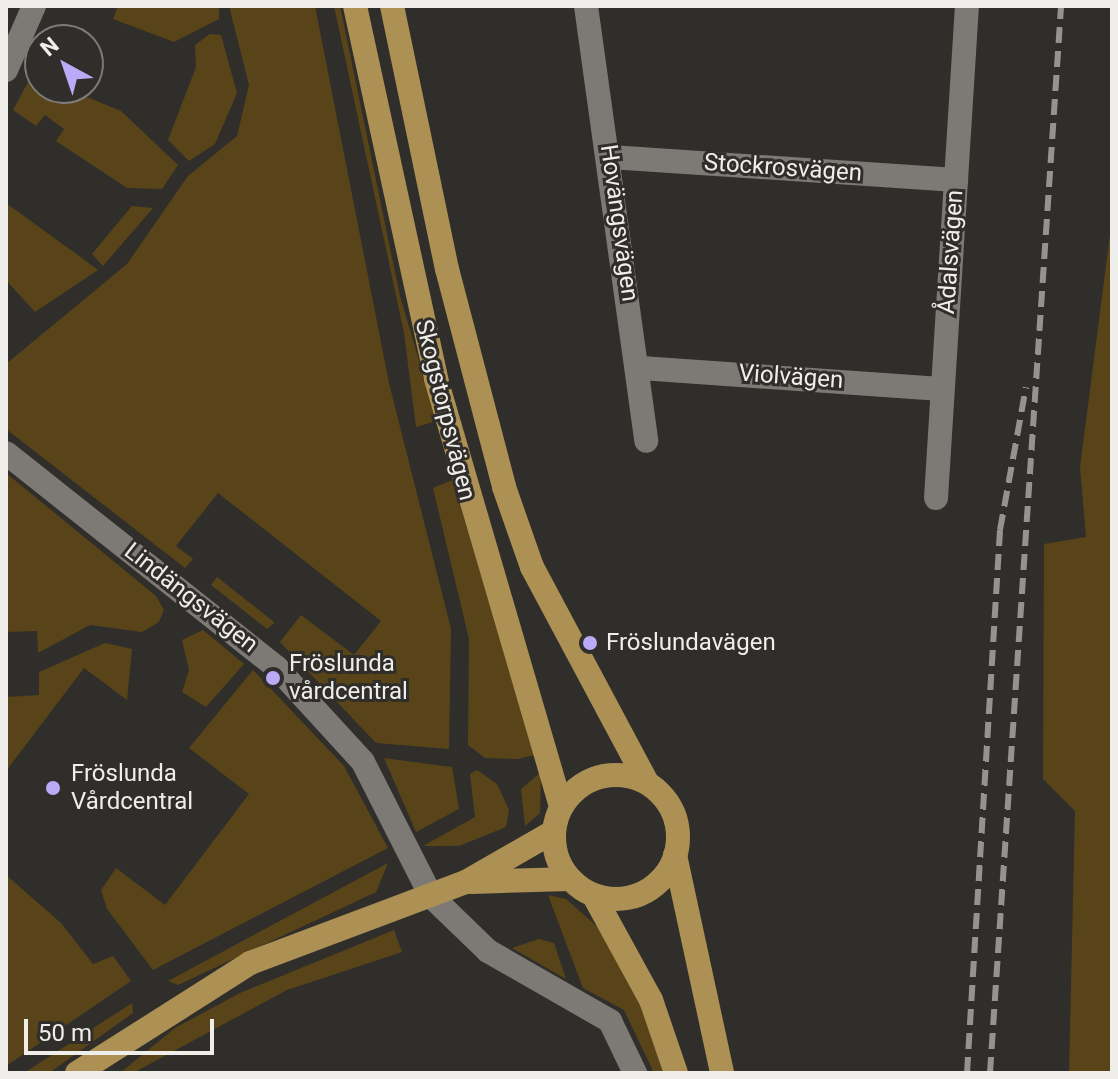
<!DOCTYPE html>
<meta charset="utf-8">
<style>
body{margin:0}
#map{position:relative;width:1118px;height:1079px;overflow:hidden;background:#302e2a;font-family:Roboto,sans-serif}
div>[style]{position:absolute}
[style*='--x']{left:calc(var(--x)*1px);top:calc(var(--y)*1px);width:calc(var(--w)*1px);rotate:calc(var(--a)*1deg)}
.green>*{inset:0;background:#584418}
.minor>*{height:24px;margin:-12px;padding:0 12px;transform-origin:12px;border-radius:12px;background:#7d7a76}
.major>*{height:24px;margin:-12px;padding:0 12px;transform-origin:12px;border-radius:12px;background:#ac9054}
.major>.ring{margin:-12px;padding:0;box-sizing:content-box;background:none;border:24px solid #ac9054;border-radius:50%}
.rail>*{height:6px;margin-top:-3px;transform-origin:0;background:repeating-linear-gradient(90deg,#959390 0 16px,transparent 0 24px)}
.dots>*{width:22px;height:22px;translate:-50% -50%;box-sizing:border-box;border:4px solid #302e2a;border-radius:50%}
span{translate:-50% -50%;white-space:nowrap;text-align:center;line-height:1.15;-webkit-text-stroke:6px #302e2a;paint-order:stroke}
.street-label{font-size:24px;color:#efeeeb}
.poi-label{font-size:24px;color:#efeeeb}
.left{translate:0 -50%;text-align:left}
.frame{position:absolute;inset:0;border:8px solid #efeeeb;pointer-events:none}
.north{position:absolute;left:24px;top:24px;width:80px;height:80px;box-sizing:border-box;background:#302e2a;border:2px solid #7c7b77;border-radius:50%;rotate:320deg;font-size:22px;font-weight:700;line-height:32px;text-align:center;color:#efeeeb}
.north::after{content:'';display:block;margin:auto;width:28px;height:36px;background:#bbaaf6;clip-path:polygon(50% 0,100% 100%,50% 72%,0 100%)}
.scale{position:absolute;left:24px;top:1019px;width:190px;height:36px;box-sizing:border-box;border:4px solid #efeeeb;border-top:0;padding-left:10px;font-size:24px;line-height:28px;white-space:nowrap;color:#efeeeb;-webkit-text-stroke:6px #302e2a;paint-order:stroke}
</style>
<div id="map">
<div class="green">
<i style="clip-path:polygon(118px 6px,219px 6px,219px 19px,174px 42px,113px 19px)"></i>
<i style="clip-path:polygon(229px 6px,315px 6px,389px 383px,451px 629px,449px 749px,376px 743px,280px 642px,301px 615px,354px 655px,381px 621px,218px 493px,176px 546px,193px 559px,185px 568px,6px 429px,6px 364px,127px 264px,188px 176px,237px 136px,249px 85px)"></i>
<i style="clip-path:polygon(334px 6px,340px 6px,400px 296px,437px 421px,416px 427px,404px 333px)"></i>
<i style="clip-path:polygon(210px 34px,221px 35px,237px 93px,215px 144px,189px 161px,168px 140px,196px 67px,195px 45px)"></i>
<i style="clip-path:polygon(40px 60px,40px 88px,65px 88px,121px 111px,178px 165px,162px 189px,127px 188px,56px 141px,64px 129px,45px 115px,36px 126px,13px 110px)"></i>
<i style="clip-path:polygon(6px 203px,75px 253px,98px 270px,35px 312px,6px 280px)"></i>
<i style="clip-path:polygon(132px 206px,153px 208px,103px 266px,92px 254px)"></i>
<i style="clip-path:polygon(1112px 219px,1112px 1073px,1069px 1073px,1075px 811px,1043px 779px,1044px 544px,1086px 537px,1080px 467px)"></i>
<i style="clip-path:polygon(6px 473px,156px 596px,164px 610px,159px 622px,142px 632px,90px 625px,38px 653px,37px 631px,6px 632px)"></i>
<i style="clip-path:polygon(455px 479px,539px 754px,518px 759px,485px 758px,468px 745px,469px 639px,433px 488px)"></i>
<i style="clip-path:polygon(217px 577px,274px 622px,274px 623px,267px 629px,211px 585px)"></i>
<i style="clip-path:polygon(203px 630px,244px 664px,206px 707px,182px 692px,189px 670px,182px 640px)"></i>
<i style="clip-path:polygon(105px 643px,132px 649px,127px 700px,84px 668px,6px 771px,6px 697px,39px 695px,39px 672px)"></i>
<i style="clip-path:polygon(253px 670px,344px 766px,388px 848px,153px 970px,107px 909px,101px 890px,116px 868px,165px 905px,249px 794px,189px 748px)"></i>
<i style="clip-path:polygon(384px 758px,452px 767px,459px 809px,416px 832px)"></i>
<i style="clip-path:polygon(477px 770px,497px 784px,509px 810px,506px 827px,459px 846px,423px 846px,475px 817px,470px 774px)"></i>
<i style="clip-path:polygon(541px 772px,540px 813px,525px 826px,521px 789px)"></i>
<i style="clip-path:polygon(388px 863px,376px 892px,178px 985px,168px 981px)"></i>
<i style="clip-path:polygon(6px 875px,61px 923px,93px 964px,113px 956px,131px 981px,6px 1066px)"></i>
<i style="clip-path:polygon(548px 895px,566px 899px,602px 931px,642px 1001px,663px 1073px,654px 1073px,624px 1010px,583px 988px)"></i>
<i style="clip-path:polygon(394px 930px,402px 952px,287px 990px,133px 1073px,120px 1073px,175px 1028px,240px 993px)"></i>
<i style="clip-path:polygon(539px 939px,554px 943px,566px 979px,512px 948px)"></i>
<i style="clip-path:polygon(132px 1003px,133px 1013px,49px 1073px,24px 1073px)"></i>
</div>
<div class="minor">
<i style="--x:586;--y:6;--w:439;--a:82.1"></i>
<i style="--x:6;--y:70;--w:70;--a:-66.4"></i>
<i style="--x:610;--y:157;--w:347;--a:3.8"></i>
<i style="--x:641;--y:368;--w:301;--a:4"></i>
<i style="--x:6;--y:453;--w:346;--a:38.4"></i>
<i style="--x:277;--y:668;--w:127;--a:47.5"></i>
<i style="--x:363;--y:762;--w:150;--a:63.1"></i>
<i style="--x:431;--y:896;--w:79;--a:44"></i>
<i style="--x:488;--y:951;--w:141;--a:29.8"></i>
<i style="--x:610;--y:1021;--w:58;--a:64.3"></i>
<i style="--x:936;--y:498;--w:493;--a:-86.4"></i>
</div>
<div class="major">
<i style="--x:355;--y:6;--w:382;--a:77.7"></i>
<i style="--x:436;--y:379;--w:446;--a:73.7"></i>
<i style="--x:392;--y:6;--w:269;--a:78.2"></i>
<i style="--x:447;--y:269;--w:225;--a:75.3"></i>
<i style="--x:504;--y:487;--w:85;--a:70.7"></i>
<i style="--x:532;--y:567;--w:244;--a:61.9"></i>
<i class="ring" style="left:554px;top:775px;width:100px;height:100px"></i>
<i style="--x:675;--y:855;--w:223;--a:77.8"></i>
<i style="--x:472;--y:882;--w:98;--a:-1.8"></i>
<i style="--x:594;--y:896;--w:119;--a:61.3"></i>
<i style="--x:651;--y:1000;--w:77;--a:71.1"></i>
<i style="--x:77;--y:1073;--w:205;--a:-32.4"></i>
<i style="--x:250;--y:963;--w:231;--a:-20.6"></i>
<i style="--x:466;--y:882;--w:100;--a:-29.9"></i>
</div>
<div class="rail">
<i style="--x:967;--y:1073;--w:544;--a:-86.52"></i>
<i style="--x:1000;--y:530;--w:145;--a:-79.7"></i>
<i style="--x:990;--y:1073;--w:1069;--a:-86.19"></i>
</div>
<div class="dots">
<i style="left:590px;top:643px;background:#bbaaf6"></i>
<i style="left:273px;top:678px;background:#bbaaf6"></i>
<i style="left:53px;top:788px;background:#bbaaf6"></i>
</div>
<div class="street-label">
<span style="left:783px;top:168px;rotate:4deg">Stockrosvägen</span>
<span style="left:619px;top:223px;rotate:82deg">Hovängsvägen</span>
<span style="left:951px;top:252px;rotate:-86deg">Ådalsvägen</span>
<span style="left:791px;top:377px;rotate:4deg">Violvägen</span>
<span style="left:445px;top:410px;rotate:76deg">Skogstorpsvägen</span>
<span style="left:191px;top:598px;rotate:38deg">Lindängsvägen</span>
</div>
<div class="poi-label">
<span class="left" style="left:606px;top:643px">Fröslundavägen</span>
<span class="left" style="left:289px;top:678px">Fröslunda<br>vårdcentral</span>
<span class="left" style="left:71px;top:788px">Fröslunda<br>Vårdcentral</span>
</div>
<div class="frame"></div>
<div class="north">N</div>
<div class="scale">50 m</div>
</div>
